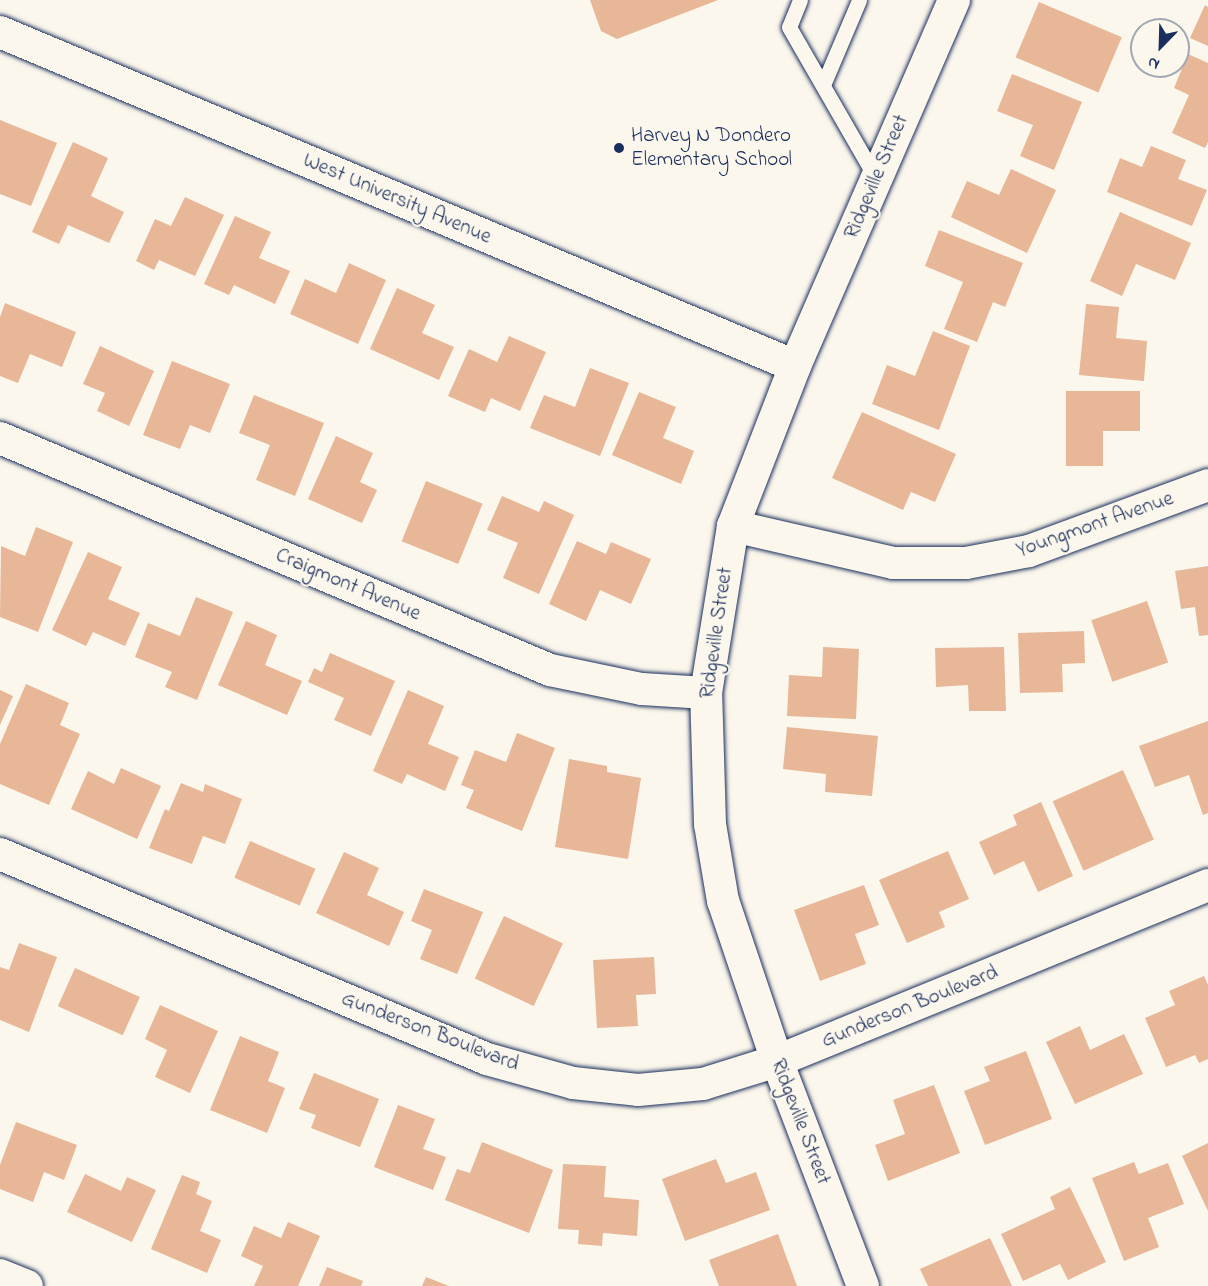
<!DOCTYPE html>
<style>
body{margin:0}
#map{position:relative;width:1208px;height:1286px;overflow:hidden;background:#fbf7ec;font-family:"Indie Flower",sans-serif}
div>[style]{position:absolute}
[style*='--x']{left:calc(var(--x)*1px);top:calc(var(--y)*1px);width:calc(var(--w)*1px);rotate:calc(var(--a)*1deg)}
.building>*{inset:0;background:#e7b798;transform-origin:0 0}
.roads{filter:drop-shadow(0 0 2px #1b2f5e) drop-shadow(0 0 2px #1b2f5e)}
.service>*{height:15px;margin:-7.5px;padding:0 7.5px;transform-origin:7.5px;border-radius:7.5px;background:#fbf7ec}
.minor>*{height:32px;margin:-16px;padding:0 16px;transform-origin:16px;border-radius:16px;background:#fbf7ec}
.dots>*{width:16px;height:16px;translate:-50% -50%;box-sizing:border-box;border:3px solid #fbf7ec;border-radius:50%}
span{translate:-50% -50%;white-space:nowrap;text-align:center;line-height:1.15;-webkit-text-stroke:4.5px #fbf7ec;paint-order:stroke}
.poi-label{font-size:21px;color:#1b2f5e}
.left{translate:0 -50%;text-align:left}
.street-label{font-size:21px;color:#1b2f5e}
.north{position:absolute;left:1130px;top:18px;width:60px;height:60px;box-sizing:border-box;background:#fbf7ec;border:2px solid #a1a7b3;border-radius:50%;rotate:203deg;font-size:16px;font-weight:700;line-height:24px;text-align:center;color:#1b2f5e}
.north::after{content:'';display:block;margin:auto;width:21px;height:27px;background:#1b2f5e;clip-path:polygon(50% 0,100% 100%,50% 72%,0 100%)}
</style>
<div id="map">
<div class="building">
<i style="clip-path:polygon(590px 0,718px 0,617px 39px,601px 31px)"></i>
<i style="left:1039px;top:2px;width:90px;height:60px;rotate:23deg"></i>
<i style="clip-path:polygon(1205px 5px,1208px 7px,1208px 46px,1190px 38px)"></i>
<i style="clip-path:polygon(1188px 54px,1208px 63px,1208px 142px,1205px 148px,1172px 133px,1189px 95px,1174px 88px)"></i>
<i style="clip-path:polygon(1012px 74px,1082px 102px,1054px 170px,1020px 156px,1033px 125px,997px 111px)"></i>
<i style="clip-path:polygon(0 120px,57px 143px,31px 206px,0 194px)"></i>
<i style="clip-path:polygon(73px 142px,108px 158px,91px 196px,124px 212px,109px 243px,68px 225px,59px 244px,32px 232px)"></i>
<i style="clip-path:polygon(1151px 146px,1186px 160px,1178px 179px,1207px 190px,1192px 226px,1107px 192px,1120px 158px,1142px 167px)"></i>
<i style="clip-path:polygon(1011px 169px,1056px 190px,1027px 253px,951px 217px,967px 181px,999px 195px)"></i>
<i style="clip-path:polygon(185px 197px,224px 215px,195px 276px,159px 260px,154px 270px,136px 261px,155px 219px,171px 226px)"></i>
<i style="clip-path:polygon(1120px 212px,1191px 243px,1175px 280px,1136px 264px,1122px 296px,1090px 281px)"></i>
<i style="clip-path:polygon(235px 216px,271px 232px,259px 258px,290px 271px,275px 304px,234px 285px,229px 295px,204px 284px)"></i>
<i style="clip-path:polygon(939px 230px,1023px 263px,1005px 307px,993px 302px,977px 342px,944px 329px,963px 282px,925px 266px)"></i>
<i style="clip-path:polygon(349px 263px,386px 280px,358px 344px,290px 314px,305px 279px,336px 293px)"></i>
<i style="clip-path:polygon(397px 288px,435px 305px,422px 333px,454px 347px,439px 380px,370px 349px)"></i>
<i style="clip-path:polygon(5px 303px,76px 332px,62px 367px,30px 354px,18px 383px,0 376px,0 317px)"></i>
<i style="clip-path:polygon(1086px 304px,1119px 307px,1116px 338px,1147px 341px,1144px 381px,1079px 375px)"></i>
<i style="clip-path:polygon(933px 331px,970px 346px,939px 430px,872px 404px,887px 365px,915px 376px)"></i>
<i style="clip-path:polygon(509px 336px,546px 352px,520px 411px,491px 398px,485px 412px,448px 396px,469px 349px,497px 362px)"></i>
<i style="clip-path:polygon(100px 346px,154px 371px,129px 426px,97px 411px,105px 393px,83px 384px)"></i>
<i style="clip-path:polygon(172px 361px,230px 384px,210px 433px,190px 425px,180px 449px,143px 435px)"></i>
<i style="clip-path:polygon(590px 368px,629px 383px,600px 456px,530px 428px,544px 395px,575px 407px)"></i>
<i style="clip-path:polygon(1066px 391px,1140px 391px,1140px 431px,1103px 431px,1103px 466px,1066px 466px)"></i>
<i style="clip-path:polygon(639px 392px,676px 407px,663px 438px,694px 451px,681px 484px,612px 455px)"></i>
<i style="clip-path:polygon(254px 395px,324px 423px,295px 496px,256px 480px,270px 445px,239px 433px)"></i>
<i style="clip-path:polygon(862px 412px,956px 454px,935px 502px,911px 492px,903px 510px,832px 478px)"></i>
<i style="clip-path:polygon(336px 436px,373px 453px,360px 482px,377px 490px,362px 523px,308px 499px)"></i>
<i style="left:426px;top:481px;width:61px;height:65px;rotate:22deg"></i>
<i style="clip-path:polygon(502px 496px,539px 512px,544px 501px,574px 515px,539px 594px,503px 578px,518px 543px,487px 530px)"></i>
<i style="clip-path:polygon(36px 527px,73px 542px,38px 632px,0 617px,1px 546px,25px 556px)"></i>
<i style="clip-path:polygon(577px 541px,606px 554px,611px 542px,651px 559px,631px 604px,600px 590px,586px 621px,549px 604px)"></i>
<i style="clip-path:polygon(88px 552px,122px 567px,108px 599px,140px 613px,125px 646px,93px 632px,86px 646px,52px 630px)"></i>
<i style="clip-path:polygon(1208px 566px,1208px 635px,1199px 636px,1195px 607px,1181px 609px,1175px 571px)"></i>
<i style="clip-path:polygon(196px 597px,233px 612px,197px 700px,165px 687px,172px 672px,135px 657px,148px 623px,180px 636px)"></i>
<i style="left:1147px;top:601px;width:65px;height:59px;rotate:71deg"></i>
<i style="clip-path:polygon(246px 621px,277px 635px,265px 665px,302px 681px,287px 715px,218px 685px)"></i>
<i style="clip-path:polygon(1084px 631px,1085px 663px,1062px 664px,1063px 692px,1020px 693px,1018px 633px)"></i>
<i style="clip-path:polygon(823px 647px,859px 649px,856px 719px,787px 716px,789px 675px,822px 677px)"></i>
<i style="clip-path:polygon(1004px 647px,1006px 711px,969px 711px,968px 685px,936px 687px,935px 648px)"></i>
<i style="clip-path:polygon(330px 653px,395px 681px,371px 736px,334px 720px,344px 698px,308px 682px,314px 668px,322px 672px)"></i>
<i style="clip-path:polygon(26px 684px,69px 703px,60px 725px,80px 734px,49px 805px,0 784px,0 744px)"></i>
<i style="clip-path:polygon(0 690px,13px 696px,0 725px)"></i>
<i style="clip-path:polygon(408px 690px,444px 706px,428px 744px,459px 757px,445px 791px,407px 774px,402px 784px,373px 771px)"></i>
<i style="clip-path:polygon(1208px 721px,1208px 813px,1203px 815px,1189px 775px,1155px 787px,1139px 746px)"></i>
<i style="clip-path:polygon(787px 727px,878px 736px,872px 796px,825px 792px,826px 774px,783px 769px)"></i>
<i style="clip-path:polygon(517px 733px,555px 748px,522px 831px,466px 808px,474px 790px,461px 785px,475px 750px,506px 762px)"></i>
<i style="clip-path:polygon(569px 759px,607px 766px,607px 772px,641px 778px,628px 859px,555px 847px)"></i>
<i style="clip-path:polygon(121px 768px,161px 786px,137px 839px,71px 809px,88px 771px,114px 784px)"></i>
<i style="left:1123px;top:770px;width:76px;height:77px;rotate:66deg"></i>
<i style="clip-path:polygon(181px 783px,203px 792px,205px 784px,242px 799px,225px 844px,203px 836px,192px 864px,149px 848px,165px 809px,169px 811px)"></i>
<i style="clip-path:polygon(1041px 802px,1073px 876px,1038px 892px,1024px 861px,994px 875px,979px 842px,1017px 825px,1013px 815px)"></i>
<i style="left:250px;top:841px;width:71px;height:40px;rotate:23deg"></i>
<i style="clip-path:polygon(948px 851px,969px 899px,939px 912px,945px 927px,907px 943px,879px 880px)"></i>
<i style="clip-path:polygon(344px 852px,379px 868px,367px 895px,404px 912px,389px 946px,316px 913px)"></i>
<i style="clip-path:polygon(864px 885px,879px 925px,855px 934px,866px 964px,820px 981px,794px 910px)"></i>
<i style="clip-path:polygon(424px 889px,483px 912px,457px 974px,420px 959px,432px 930px,411px 921px)"></i>
<i style="left:504px;top:916px;width:65px;height:69px;rotate:25deg"></i>
<i style="clip-path:polygon(19px 943px,57px 957px,29px 1032px,0 1020px,0 967px,9px 970px)"></i>
<i style="clip-path:polygon(654px 957px,656px 994px,636px 995px,638px 1026px,597px 1028px,593px 960px)"></i>
<i style="left:75px;top:968px;width:71px;height:42px;rotate:24deg"></i>
<i style="clip-path:polygon(1204px 976px,1208px 985px,1208px 1059px,1199px 1063px,1195px 1055px,1166px 1067px,1145px 1018px,1175px 1005px,1169px 991px)"></i>
<i style="clip-path:polygon(160px 1005px,218px 1031px,190px 1093px,155px 1077px,167px 1050px,145px 1039px)"></i>
<i style="clip-path:polygon(1080px 1026px,1090px 1050px,1124px 1034px,1143px 1074px,1075px 1104px,1046px 1042px)"></i>
<i style="clip-path:polygon(240px 1036px,279px 1052px,268px 1081px,285px 1088px,267px 1133px,210px 1110px)"></i>
<i style="clip-path:polygon(1026px 1051px,1052px 1119px,985px 1145px,964px 1091px,990px 1081px,984px 1067px)"></i>
<i style="clip-path:polygon(314px 1073px,379px 1099px,360px 1147px,311px 1128px,316px 1115px,299px 1109px)"></i>
<i style="clip-path:polygon(934px 1085px,960px 1153px,888px 1181px,875px 1145px,905px 1134px,893px 1100px)"></i>
<i style="clip-path:polygon(398px 1105px,435px 1119px,423px 1149px,446px 1157px,433px 1190px,374px 1167px)"></i>
<i style="clip-path:polygon(16px 1122px,77px 1145px,64px 1180px,44px 1172px,33px 1202px,0 1189px,0 1165px)"></i>
<i style="clip-path:polygon(482px 1142px,553px 1170px,529px 1233px,445px 1200px,457px 1169px,470px 1173px)"></i>
<i style="clip-path:polygon(1208px 1143px,1208px 1211px,1182px 1156px)"></i>
<i style="clip-path:polygon(716px 1159px,726px 1183px,756px 1172px,770px 1210px,685px 1241px,662px 1179px)"></i>
<i style="clip-path:polygon(1134px 1162px,1139px 1174px,1168px 1163px,1184px 1204px,1148px 1218px,1159px 1247px,1124px 1261px,1092px 1178px)"></i>
<i style="clip-path:polygon(563px 1164px,606px 1166px,604px 1197px,639px 1200px,637px 1236px,603px 1233px,602px 1246px,578px 1244px,579px 1230px,558px 1229px)"></i>
<i style="clip-path:polygon(85px 1174px,121px 1191px,127px 1177px,156px 1190px,132px 1242px,67px 1212px)"></i>
<i style="clip-path:polygon(182px 1175px,200px 1182px,196px 1194px,212px 1201px,200px 1231px,221px 1240px,207px 1273px,151px 1249px)"></i>
<i style="clip-path:polygon(1070px 1187px,1106px 1262px,1068px 1280px,1060px 1264px,1023px 1281px,1001px 1234px,1055px 1209px,1050px 1197px)"></i>
<i style="clip-path:polygon(288px 1222px,320px 1236px,298px 1286px,254px 1286px,263px 1266px,241px 1256px,254px 1226px,281px 1238px)"></i>
<i style="clip-path:polygon(778px 1234px,797px 1286px,719px 1286px,709px 1260px)"></i>
<i style="clip-path:polygon(990px 1238px,1012px 1286px,928px 1286px,920px 1269px)"></i>
<i style="clip-path:polygon(327px 1267px,363px 1281px,361px 1286px,319px 1286px)"></i>
<i style="clip-path:polygon(426px 1277px,449px 1286px,422px 1286px)"></i>
</div>
<div class="roads">
<div class="service">
<i style="--x:800;--y:0;--w:29;--a:112"></i>
<i style="--x:789;--y:27;--w:174;--a:60.1"></i>
<i style="--x:823;--y:85;--w:92;--a:-67"></i>
</div>
<div class="minor">
<i style="--x:0;--y:32;--w:862;--a:22.79"></i>
<i style="--x:0;--y:438;--w:597;--a:22.87"></i>
<i style="--x:550;--y:670;--w:94;--a:11.7"></i>
<i style="--x:642;--y:689;--w:64;--a:3.6"></i>
<i style="--x:733;--y:526;--w:164;--a:13"></i>
<i style="--x:893;--y:563;--w:73;--a:0"></i>
<i style="--x:966;--y:563;--w:64;--a:-10.8"></i>
<i style="--x:1029;--y:551;--w:191;--a:-20.2"></i>
<i style="--x:0;--y:854;--w:528;--a:22.83"></i>
<i style="--x:487;--y:1059;--w:89;--a:15.6"></i>
<i style="--x:573;--y:1083;--w:65;--a:6.1"></i>
<i style="--x:638;--y:1090;--w:65;--a:-5.3"></i>
<i style="--x:703;--y:1084;--w:77;--a:-17.3"></i>
<i style="--x:777;--y:1061;--w:466;--a:-22.2"></i>
<i style="--x:0;--y:1275;--w:29;--a:22"></i>
<i style="--x:863;--y:1286;--w:241;--a:-110.9"></i>
<i style="--x:777;--y:1061;--w:169;--a:-108.6"></i>
<i style="--x:723;--y:901;--w:78;--a:-99.6"></i>
<i style="--x:710;--y:824;--w:131;--a:-91.7"></i>
<i style="--x:706;--y:693;--w:169;--a:-80.8"></i>
<i style="--x:733;--y:526;--w:172;--a:-68.8"></i>
<i style="--x:795;--y:366;--w:399;--a:-66.5"></i>
</div>
</div>
<div class="dots">
<i style="left:619px;top:148px;background:#1b2f5e"></i>
</div>
<div class="poi-label">
<span class="left" style="left:631px;top:148px">Harvey N Dondero<br>Elementary School</span>
</div>
<div class="street-label">
<span style="left:877px;top:177px;rotate:-67deg">Ridgeville Street</span>
<span style="left:397px;top:199px;rotate:23deg">West University Avenue</span>
<span style="left:1095px;top:525px;rotate:-19deg">Youngmont Avenue</span>
<span style="left:348px;top:585px;rotate:23deg">Craigmont Avenue</span>
<span style="left:717px;top:633px;rotate:-82deg">Ridgeville Street</span>
<span style="left:910px;top:1007px;rotate:-22deg">Gunderson Boulevard</span>
<span style="left:430px;top:1032px;rotate:21deg">Gunderson Boulevard</span>
<span style="left:800px;top:1122px;rotate:69deg">Ridgeville Street</span>
</div>
<div class="north">N</div>
</div>
